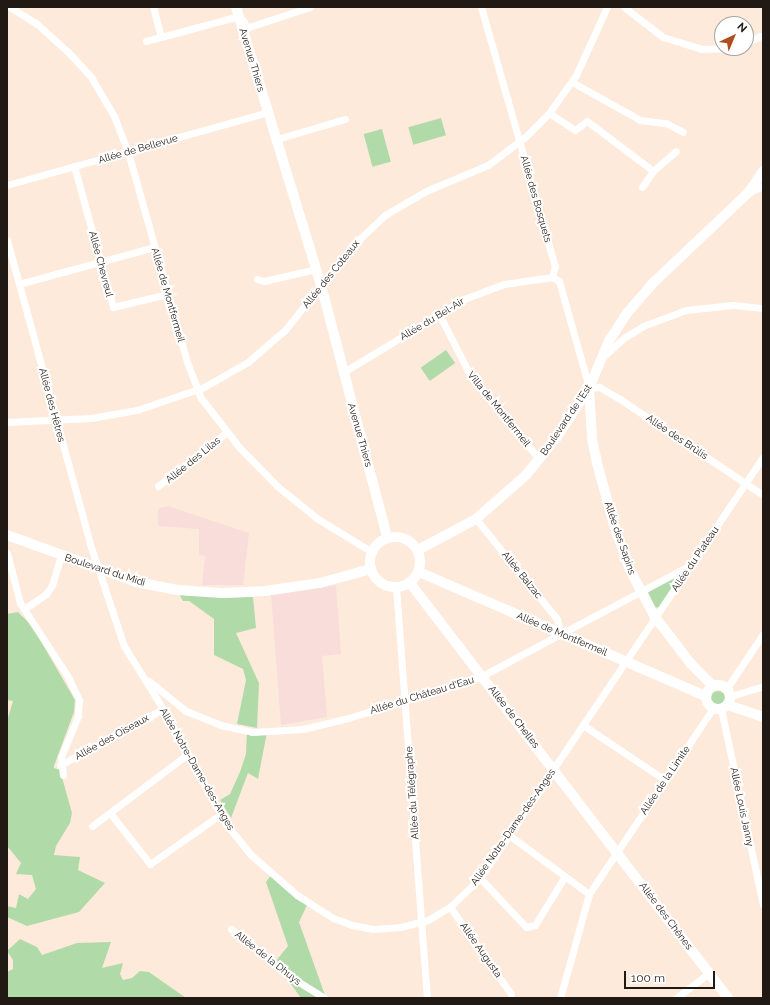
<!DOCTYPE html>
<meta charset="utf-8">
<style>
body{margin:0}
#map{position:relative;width:770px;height:1005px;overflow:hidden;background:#feeada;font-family:Raleway,sans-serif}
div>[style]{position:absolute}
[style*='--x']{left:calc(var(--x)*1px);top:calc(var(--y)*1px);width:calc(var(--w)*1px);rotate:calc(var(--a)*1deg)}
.education>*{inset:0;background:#f8ddda}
.green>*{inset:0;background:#b0dba8;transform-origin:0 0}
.round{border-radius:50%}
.street>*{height:7px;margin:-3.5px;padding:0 3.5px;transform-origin:3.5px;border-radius:3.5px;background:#fff}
.secondary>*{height:10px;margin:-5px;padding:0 5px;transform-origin:5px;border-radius:5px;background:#fff}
.secondary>.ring{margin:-5px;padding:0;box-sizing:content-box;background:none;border:10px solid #fff;border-radius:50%}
span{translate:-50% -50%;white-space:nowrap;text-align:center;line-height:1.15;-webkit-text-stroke:4px #fff;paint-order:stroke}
.street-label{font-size:10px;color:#211a14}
.frame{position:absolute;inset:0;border:8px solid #211a14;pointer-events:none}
.north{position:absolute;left:714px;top:16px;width:40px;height:40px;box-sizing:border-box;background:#fff;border:1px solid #a6a3a1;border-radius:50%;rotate:44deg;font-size:11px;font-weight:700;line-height:16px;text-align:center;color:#211a14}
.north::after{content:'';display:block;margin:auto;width:14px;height:18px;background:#b14c1f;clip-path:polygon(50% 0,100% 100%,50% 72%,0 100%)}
.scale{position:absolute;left:624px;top:971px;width:91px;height:18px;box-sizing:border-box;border:2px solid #211a14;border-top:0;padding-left:5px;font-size:12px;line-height:14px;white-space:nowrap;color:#211a14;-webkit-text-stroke:3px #fff;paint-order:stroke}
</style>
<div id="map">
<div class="education">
<i style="clip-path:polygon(168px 506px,249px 533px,243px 585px,202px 585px,205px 556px,199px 555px,199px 529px,158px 526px,158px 509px)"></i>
<i style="clip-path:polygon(336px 585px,341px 654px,322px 656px,327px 717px,281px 725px,271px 594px)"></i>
</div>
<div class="green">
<i style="left:441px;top:118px;width:18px;height:34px;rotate:74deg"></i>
<i style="left:382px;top:129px;width:34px;height:19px;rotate:75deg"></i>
<i style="left:446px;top:350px;width:16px;height:31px;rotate:55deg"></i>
<i style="clip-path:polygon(673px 578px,676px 581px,659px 607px,655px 608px,648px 592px)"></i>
<i style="clip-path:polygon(177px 590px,222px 593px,221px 598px,253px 597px,256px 628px,236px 633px,259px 683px,257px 728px,237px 724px,246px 680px,243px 669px,214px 655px,214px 619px,189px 601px,183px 601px)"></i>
<i style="clip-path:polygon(18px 612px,28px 622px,39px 638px,75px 700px,74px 712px,54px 766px,54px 768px,60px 770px,72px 813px,70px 823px,56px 846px,54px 855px,80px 857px,78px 870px,105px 883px,79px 912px,27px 926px,7px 917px,7px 906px,16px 908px,19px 894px,28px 899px,36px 889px,32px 875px,16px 874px,21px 863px,7px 846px,7px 721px,13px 701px,7px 700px,7px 614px)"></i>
<i class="round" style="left:711px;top:691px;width:14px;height:14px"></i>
<i style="clip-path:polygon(247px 731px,267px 732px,258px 779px,248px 773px,231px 818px,220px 800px,230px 794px,240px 772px,246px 754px)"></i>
<i style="clip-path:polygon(271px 875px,308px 903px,299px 922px,326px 998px,301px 998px,275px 962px,288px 946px,266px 882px)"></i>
<i style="clip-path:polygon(20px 939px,37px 947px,42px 955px,77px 943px,111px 942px,102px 968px,123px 963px,120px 974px,123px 980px,132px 978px,140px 971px,149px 972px,186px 998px,7px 998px,7px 972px,13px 969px,13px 960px,7px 951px)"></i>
</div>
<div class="street">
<i style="--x:10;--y:7;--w:31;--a:32"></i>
<i style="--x:36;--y:23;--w:43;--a:42.2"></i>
<i style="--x:68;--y:52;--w:34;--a:47"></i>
<i style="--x:91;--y:77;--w:45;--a:59.5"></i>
<i style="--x:114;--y:116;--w:39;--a:69"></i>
<i style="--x:128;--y:152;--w:218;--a:74.3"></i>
<i style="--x:187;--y:362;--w:39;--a:69"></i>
<i style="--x:201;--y:398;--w:62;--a:52.2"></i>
<i style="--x:239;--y:447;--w:54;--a:45.7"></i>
<i style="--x:277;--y:486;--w:53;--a:38.8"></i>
<i style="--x:318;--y:519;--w:63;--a:31.4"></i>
<i style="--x:153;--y:7;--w:30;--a:75"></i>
<i style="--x:481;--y:7;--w:269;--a:74.1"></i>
<i style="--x:555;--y:266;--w:11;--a:105"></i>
<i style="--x:624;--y:7;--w:49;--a:37.6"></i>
<i style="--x:663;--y:37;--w:41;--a:17.1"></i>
<i style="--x:702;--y:49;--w:23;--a:-2"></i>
<i style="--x:243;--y:20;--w:5;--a:68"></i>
<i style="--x:245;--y:25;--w:4;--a:27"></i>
<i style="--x:249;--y:27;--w:64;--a:-18.2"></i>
<i style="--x:146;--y:41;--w:96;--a:-15"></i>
<i style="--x:746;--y:42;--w:18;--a:-22"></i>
<i style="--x:572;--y:82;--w:78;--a:29.2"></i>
<i style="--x:640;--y:120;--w:26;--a:7"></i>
<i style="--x:666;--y:123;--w:19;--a:28"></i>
<i style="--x:549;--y:113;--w:31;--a:33"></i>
<i style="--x:575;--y:130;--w:15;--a:-37"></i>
<i style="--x:587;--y:121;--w:83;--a:37.1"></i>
<i style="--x:277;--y:139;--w:71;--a:-16.4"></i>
<i style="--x:74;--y:166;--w:146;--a:74.5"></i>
<i style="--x:113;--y:307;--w:57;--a:-13.3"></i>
<i style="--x:7;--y:185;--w:272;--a:-15.6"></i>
<i style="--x:642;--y:187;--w:19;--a:-55"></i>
<i style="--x:653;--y:171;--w:30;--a:-41"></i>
<i style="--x:749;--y:192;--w:15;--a:-23"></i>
<i style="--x:7;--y:240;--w:321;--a:74.7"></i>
<i style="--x:92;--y:550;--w:101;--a:71.6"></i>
<i style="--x:124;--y:646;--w:74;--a:58.2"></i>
<i style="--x:163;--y:709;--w:131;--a:61.3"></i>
<i style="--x:226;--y:824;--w:38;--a:51"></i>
<i style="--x:250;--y:854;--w:62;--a:41.1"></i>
<i style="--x:297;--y:895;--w:43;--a:32.6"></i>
<i style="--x:333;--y:918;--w:20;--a:20"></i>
<i style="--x:352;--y:925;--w:21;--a:11"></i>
<i style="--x:373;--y:929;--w:27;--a:-4"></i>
<i style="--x:400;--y:927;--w:29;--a:-14"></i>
<i style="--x:428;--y:920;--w:26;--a:-31"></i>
<i style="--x:450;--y:907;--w:42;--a:-44"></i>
<i style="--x:480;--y:878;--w:507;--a:-56.09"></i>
<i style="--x:552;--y:277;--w:8;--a:30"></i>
<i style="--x:559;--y:281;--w:111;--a:74.3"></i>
<i style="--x:589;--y:388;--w:10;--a:-6"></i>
<i style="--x:599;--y:387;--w:24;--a:30"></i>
<i style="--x:620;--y:399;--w:172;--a:33.9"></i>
<i style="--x:257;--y:279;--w:7;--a:16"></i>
<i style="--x:264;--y:281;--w:53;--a:-13"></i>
<i style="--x:19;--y:284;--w:140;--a:-15.3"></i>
<i style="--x:439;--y:314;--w:66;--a:63"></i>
<i style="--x:469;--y:373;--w:111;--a:50.9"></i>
<i style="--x:605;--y:355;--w:27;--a:-42"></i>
<i style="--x:625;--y:337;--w:21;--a:-31"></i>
<i style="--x:643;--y:326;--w:46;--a:-20.4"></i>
<i style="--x:686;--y:310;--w:47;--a:-6.1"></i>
<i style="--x:733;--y:305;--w:30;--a:6"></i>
<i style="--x:342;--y:373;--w:143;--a:-31.2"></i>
<i style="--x:464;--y:299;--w:43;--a:-20.6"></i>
<i style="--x:504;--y:284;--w:49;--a:-8.3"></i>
<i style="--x:7;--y:422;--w:84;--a:-2.7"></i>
<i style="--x:91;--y:418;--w:47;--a:-9.9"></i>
<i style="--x:137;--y:410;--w:71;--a:-18.9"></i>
<i style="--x:204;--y:387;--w:51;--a:-29.6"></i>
<i style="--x:248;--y:362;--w:49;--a:-40.9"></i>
<i style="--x:285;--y:330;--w:107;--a:-51.4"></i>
<i style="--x:352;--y:246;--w:45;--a:-43.2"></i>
<i style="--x:385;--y:215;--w:48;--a:-30.3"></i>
<i style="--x:426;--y:191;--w:67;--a:-22.8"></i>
<i style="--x:488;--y:165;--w:46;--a:-37.1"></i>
<i style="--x:525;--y:137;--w:34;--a:-45"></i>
<i style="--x:549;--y:113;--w:47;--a:-54.6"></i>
<i style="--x:576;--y:75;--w:75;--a:-65.5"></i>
<i style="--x:158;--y:486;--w:88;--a:-38"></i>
<i style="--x:476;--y:519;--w:129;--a:51"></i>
<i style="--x:557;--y:619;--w:16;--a:75"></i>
<i style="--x:7;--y:553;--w:52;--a:75.4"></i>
<i style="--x:20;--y:603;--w:86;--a:56.9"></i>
<i style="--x:67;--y:675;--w:28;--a:64"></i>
<i style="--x:79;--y:700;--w:16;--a:94"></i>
<i style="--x:78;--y:716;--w:44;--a:112.5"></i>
<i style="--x:61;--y:757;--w:18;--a:84"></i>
<i style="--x:396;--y:587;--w:412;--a:85.7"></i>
<i style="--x:24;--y:609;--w:27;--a:-34"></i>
<i style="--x:46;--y:594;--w:11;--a:-56"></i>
<i style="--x:52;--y:585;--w:30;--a:-73"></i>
<i style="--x:149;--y:681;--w:48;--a:39"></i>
<i style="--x:186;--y:711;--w:37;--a:22"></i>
<i style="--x:220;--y:725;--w:33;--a:12"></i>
<i style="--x:252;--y:732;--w:51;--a:-3.4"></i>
<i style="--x:303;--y:729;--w:46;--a:-13.7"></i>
<i style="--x:348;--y:718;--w:136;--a:-17.1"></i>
<i style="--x:478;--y:678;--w:237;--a:-28"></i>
<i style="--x:727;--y:688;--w:65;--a:-56.3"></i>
<i style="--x:731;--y:696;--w:34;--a:-17"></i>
<i style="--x:721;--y:709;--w:200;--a:77.9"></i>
<i style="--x:583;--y:725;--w:99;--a:33.9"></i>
<i style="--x:60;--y:765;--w:117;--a:-28.5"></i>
<i style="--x:110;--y:813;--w:65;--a:51.9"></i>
<i style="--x:150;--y:864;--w:87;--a:-35.2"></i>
<i style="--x:92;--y:826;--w:120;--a:-36.9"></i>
<i style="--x:509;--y:835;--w:99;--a:36.4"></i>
<i style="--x:480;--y:878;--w:67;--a:46.8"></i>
<i style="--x:526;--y:927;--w:9;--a:-13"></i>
<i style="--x:535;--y:925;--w:57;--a:-58.5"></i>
<i style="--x:450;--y:907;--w:106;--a:55"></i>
<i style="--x:231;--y:929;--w:80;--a:38.4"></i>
<i style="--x:294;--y:979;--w:36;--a:32"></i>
<i style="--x:560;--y:998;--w:108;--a:-74.4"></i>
<i style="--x:589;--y:894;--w:224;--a:-56.3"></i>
<i style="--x:676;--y:998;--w:41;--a:-37.1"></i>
</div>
<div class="secondary">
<i style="--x:236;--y:7;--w:291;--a:73"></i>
<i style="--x:321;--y:285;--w:260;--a:75.3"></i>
<i style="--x:589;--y:388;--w:51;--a:86.6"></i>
<i style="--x:592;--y:439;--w:25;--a:78"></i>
<i style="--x:597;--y:463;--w:64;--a:74.7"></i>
<i style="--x:614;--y:525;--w:48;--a:70.4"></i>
<i style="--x:630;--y:570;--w:53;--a:62"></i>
<i style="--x:655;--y:617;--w:59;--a:52.5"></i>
<i style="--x:691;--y:664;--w:31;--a:45"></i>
<i style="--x:7;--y:535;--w:137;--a:20"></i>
<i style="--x:136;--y:582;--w:42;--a:11"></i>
<i style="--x:177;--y:590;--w:45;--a:3.8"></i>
<i style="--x:222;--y:593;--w:43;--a:-2.7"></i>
<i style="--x:265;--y:591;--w:56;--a:-8.3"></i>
<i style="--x:320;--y:583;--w:53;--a:-15.4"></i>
<i class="ring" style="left:370px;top:537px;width:40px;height:40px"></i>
<i style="--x:418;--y:550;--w:66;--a:-28.1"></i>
<i style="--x:476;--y:519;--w:67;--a:-41.3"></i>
<i style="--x:526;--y:475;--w:49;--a:-50.8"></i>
<i style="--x:557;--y:437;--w:59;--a:-56.9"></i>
<i style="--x:589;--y:388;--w:51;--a:-66.9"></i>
<i style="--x:609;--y:341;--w:35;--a:-57"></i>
<i style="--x:628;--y:312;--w:37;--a:-49"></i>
<i style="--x:652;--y:284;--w:134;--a:-43.5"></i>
<i style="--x:749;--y:192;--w:25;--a:-56"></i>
<i style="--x:419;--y:572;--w:313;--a:23.4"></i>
<i style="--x:410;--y:583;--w:523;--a:52.54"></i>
<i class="ring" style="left:706px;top:685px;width:14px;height:14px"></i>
<i style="--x:728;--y:705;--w:37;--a:19"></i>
</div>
<div class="street-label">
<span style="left:252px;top:60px;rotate:73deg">Avenue Thiers</span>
<span style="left:138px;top:149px;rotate:-16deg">Allée de Bellevue</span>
<span style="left:536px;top:199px;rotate:74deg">Allée des Bosquets</span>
<span style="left:101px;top:264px;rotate:75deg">Allée Chevreul</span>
<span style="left:331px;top:274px;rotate:-51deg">Allée des Coteaux</span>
<span style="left:168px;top:295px;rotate:74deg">Allée de Montfermeil</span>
<span style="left:432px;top:319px;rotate:-31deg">Allée du Bel-Air</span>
<span style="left:52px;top:405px;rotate:75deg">Allée des Hêtres</span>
<span style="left:499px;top:409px;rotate:51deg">Villa de Montfermeil</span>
<span style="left:566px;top:420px;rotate:-56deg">Boulevard de l'Est</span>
<span style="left:360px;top:435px;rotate:74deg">Avenue Thiers</span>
<span style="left:677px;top:437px;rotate:34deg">Allée des Brûlis</span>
<span style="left:193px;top:460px;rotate:-39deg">Allée des Lilas</span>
<span style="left:620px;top:538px;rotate:71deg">Allée des Sapins</span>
<span style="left:695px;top:559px;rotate:-56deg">Allée du Plateau</span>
<span style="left:105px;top:570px;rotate:18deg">Boulevard du Midi</span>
<span style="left:522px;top:575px;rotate:51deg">Allée Balzac</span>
<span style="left:562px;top:634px;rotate:23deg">Allée de Montfermeil</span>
<span style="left:422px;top:695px;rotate:-17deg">Allée du Château d'Eau</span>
<span style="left:514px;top:717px;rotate:52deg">Allée de Chelles</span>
<span style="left:112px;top:737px;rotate:-29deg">Allée des Oiseaux</span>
<span style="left:197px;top:769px;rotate:60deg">Allée Notre-Dame-des-Anges</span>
<span style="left:665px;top:780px;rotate:-56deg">Allée de la Limite</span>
<span style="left:412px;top:793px;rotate:-94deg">Allée du Télégraphe</span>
<span style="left:742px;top:807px;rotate:78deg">Allée Louis Janny</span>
<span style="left:513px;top:827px;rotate:-55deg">Allée Notre-Dame-des-Anges</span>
<span style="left:666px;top:916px;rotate:53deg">Allée des Chênes</span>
<span style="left:481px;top:950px;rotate:55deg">Allée Augusta</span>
<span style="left:268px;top:958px;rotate:38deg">Allée de la Dhuys</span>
</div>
<div class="frame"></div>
<div class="north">N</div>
<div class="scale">100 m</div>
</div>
